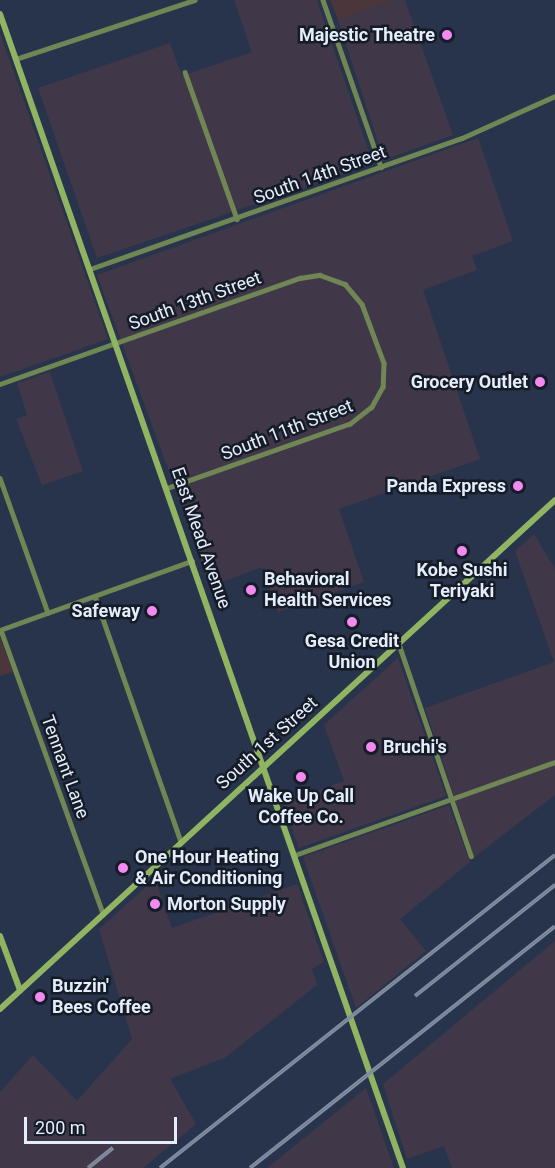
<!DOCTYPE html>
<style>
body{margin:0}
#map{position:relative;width:555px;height:1168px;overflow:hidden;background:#28344c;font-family:Roboto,sans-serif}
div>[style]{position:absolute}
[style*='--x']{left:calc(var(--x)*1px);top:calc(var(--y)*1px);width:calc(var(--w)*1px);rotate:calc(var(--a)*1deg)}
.industrial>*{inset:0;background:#403849}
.education>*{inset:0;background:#4a363b}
.street>*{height:4.5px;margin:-2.25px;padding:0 2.25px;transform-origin:2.25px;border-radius:2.25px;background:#708654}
.secondary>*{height:6px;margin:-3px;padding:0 3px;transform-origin:3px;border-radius:3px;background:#91b463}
.rail>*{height:4px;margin-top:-2px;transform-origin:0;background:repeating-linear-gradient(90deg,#161c27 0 4.5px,#838ea1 0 9px);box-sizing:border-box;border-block:2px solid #838ea1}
.dots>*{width:16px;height:16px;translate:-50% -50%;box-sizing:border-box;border:3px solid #161c27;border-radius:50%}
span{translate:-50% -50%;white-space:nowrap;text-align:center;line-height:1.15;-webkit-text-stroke:5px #161c27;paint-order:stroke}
.poi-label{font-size:18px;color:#e4edfc;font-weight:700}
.right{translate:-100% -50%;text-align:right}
.left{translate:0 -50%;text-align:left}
.street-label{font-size:18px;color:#e4edfc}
.scale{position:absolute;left:24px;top:1117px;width:153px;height:27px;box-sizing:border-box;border:3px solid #e4edfc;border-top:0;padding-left:8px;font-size:18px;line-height:21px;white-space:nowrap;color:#e4edfc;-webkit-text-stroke:4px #161c27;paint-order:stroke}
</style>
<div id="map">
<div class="industrial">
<i style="clip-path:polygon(234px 0,317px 0,373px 164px,97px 258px,38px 88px,170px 43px,182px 76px,252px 52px)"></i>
<i style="clip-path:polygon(394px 0,405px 0,453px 135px,389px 158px,381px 151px,338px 20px)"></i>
<i style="clip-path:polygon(0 33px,108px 339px,0 377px)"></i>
<i style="clip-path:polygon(478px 138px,513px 241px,472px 256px,477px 270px,423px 290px,480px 459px,339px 509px,364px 582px,278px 612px,262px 567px,211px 586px,97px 275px)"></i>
<i style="clip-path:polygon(50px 372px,83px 471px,42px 485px,16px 419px,27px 415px,17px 383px)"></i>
<i style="clip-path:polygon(534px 534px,555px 569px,555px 795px,474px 857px,425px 708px,554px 662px,515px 551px)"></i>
<i style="clip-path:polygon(398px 658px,446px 796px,299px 848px,283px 803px,344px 781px,324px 725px)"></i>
<i style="clip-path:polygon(449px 805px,470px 862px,400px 919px,426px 951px,356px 1008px,303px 857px)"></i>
<i style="clip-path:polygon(155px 879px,172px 928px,297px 884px,324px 962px,312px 969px,317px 985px,226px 1057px,170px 1079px,196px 1124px,143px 1168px,0 1168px,0 1092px,33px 1055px,77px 1101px,132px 1039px,99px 929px)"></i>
<i style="clip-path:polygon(555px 941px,555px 1168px,452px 1168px,444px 1146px,407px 1159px,383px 1084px)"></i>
<i style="clip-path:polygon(366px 1088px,394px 1168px,267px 1168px)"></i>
</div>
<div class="education">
<i style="clip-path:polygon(330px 0,394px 0,338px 20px)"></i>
<i style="clip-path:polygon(0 637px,13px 672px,0 676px)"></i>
</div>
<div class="street">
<i style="--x:323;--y:0;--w:177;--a:70.8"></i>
<i style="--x:16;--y:59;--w:188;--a:-18.3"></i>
<i style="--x:185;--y:72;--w:156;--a:70.5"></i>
<i style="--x:90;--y:269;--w:394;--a:-19.4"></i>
<i style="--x:462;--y:138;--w:102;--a:-24.3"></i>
<i style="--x:0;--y:384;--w:318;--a:-19.5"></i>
<i style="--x:300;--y:278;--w:20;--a:-9"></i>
<i style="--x:320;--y:275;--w:27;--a:20"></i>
<i style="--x:345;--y:284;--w:26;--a:50"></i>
<i style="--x:362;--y:304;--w:63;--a:69.6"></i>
<i style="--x:384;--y:363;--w:24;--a:92"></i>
<i style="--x:383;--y:387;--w:23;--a:119"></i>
<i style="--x:372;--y:407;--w:28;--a:142"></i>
<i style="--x:350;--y:424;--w:193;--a:160.6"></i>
<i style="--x:0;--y:478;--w:143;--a:70.4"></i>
<i style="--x:95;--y:596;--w:260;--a:70.7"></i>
<i style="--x:0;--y:630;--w:204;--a:-19.8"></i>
<i style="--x:1;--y:630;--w:302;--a:70.2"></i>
<i style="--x:399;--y:644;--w:224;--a:71.2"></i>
<i style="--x:295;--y:855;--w:276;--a:-19.7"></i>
</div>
<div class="secondary">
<i style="--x:0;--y:14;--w:1222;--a:70.75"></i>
<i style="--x:0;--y:936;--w:58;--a:69.7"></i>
<i style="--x:0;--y:1009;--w:753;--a:-42.52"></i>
</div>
<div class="rail">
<i style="--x:415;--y:996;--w:179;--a:-38.4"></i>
<i style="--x:88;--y:1168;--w:32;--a:-39"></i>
<i style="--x:160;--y:1168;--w:504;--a:-38.39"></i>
<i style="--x:250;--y:1168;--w:389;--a:-38.4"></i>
</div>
<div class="dots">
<i style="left:447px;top:35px;background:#f38af1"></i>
<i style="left:540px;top:382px;background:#f38af1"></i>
<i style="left:518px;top:486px;background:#f38af1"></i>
<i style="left:462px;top:551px;background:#f38af1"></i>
<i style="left:251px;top:590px;background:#f38af1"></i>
<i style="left:152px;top:611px;background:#f38af1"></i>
<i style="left:352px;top:622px;background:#f38af1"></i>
<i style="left:371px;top:747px;background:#f38af1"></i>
<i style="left:301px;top:777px;background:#f38af1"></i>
<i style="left:123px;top:868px;background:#f38af1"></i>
<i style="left:155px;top:904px;background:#f38af1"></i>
<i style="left:40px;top:997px;background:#f38af1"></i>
</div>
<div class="poi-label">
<span class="right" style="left:435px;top:35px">Majestic Theatre</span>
<span class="right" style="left:528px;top:382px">Grocery Outlet</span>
<span class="right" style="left:506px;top:486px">Panda Express</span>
<span style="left:462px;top:581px">Kobe Sushi<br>Teriyaki</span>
<span class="left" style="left:264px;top:590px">Behavioral<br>Health Services</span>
<span class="right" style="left:140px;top:611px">Safeway</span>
<span style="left:352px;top:652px">Gesa Credit<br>Union</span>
<span class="left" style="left:383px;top:747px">Bruchi's</span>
<span style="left:301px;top:807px">Wake Up Call<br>Coffee Co.</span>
<span class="left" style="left:135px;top:868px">One Hour Heating<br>&amp; Air Conditioning</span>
<span class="left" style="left:167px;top:904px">Morton Supply</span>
<span class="left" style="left:52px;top:997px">Buzzin'<br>Bees Coffee</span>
</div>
<div class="street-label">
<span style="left:320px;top:175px;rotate:-20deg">South 14th Street</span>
<span style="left:195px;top:301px;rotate:-20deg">South 13th Street</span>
<span style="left:287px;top:430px;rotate:-21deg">South 11th Street</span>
<span style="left:201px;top:538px;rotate:71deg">East Mead Avenue</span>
<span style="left:267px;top:743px;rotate:-42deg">South 1st Street</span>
<span style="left:65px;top:767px;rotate:70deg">Tennant Lane</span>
</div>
<div class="scale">200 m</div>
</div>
